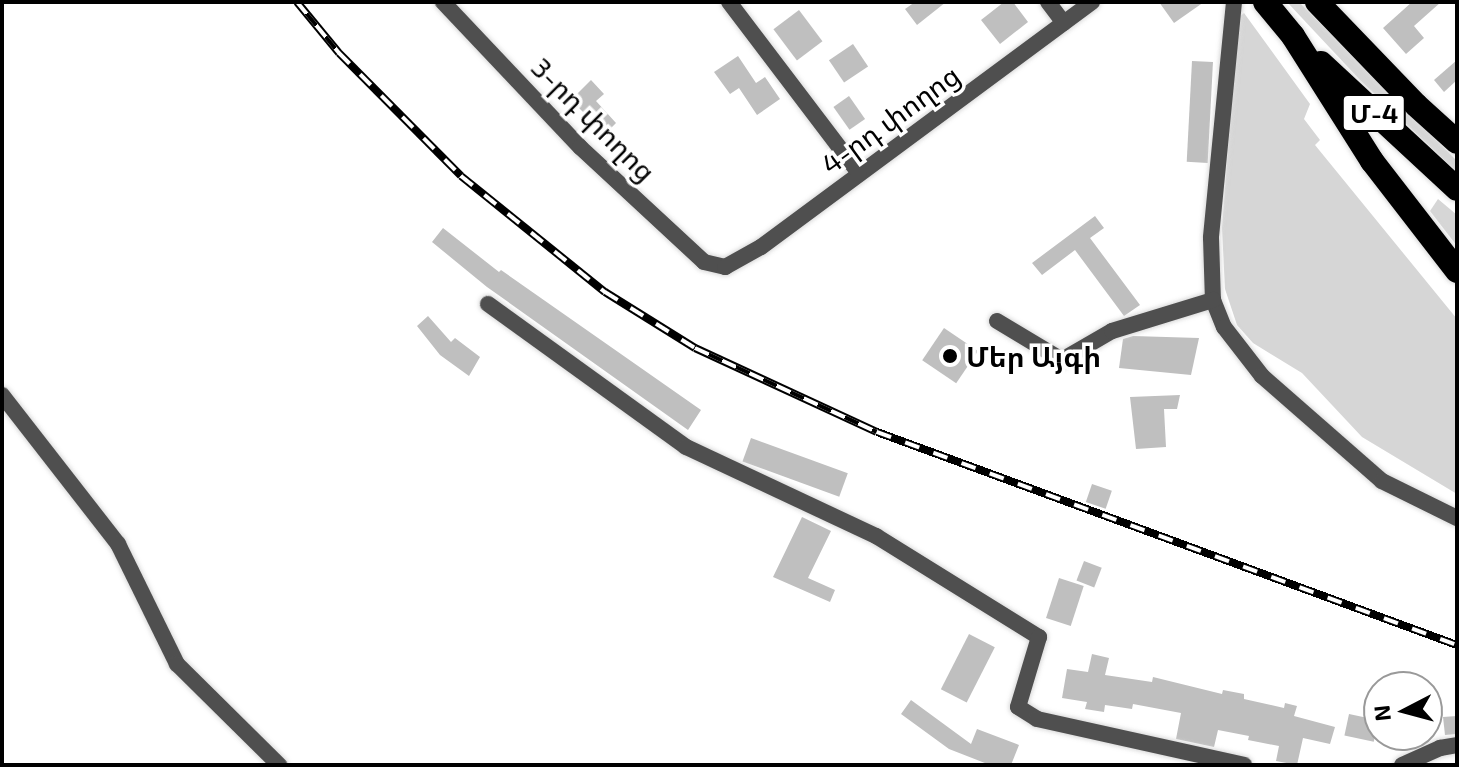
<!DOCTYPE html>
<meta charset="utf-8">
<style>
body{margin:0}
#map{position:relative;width:1459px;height:767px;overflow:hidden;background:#fff;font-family:"Exo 2","Noto Sans Armenian",sans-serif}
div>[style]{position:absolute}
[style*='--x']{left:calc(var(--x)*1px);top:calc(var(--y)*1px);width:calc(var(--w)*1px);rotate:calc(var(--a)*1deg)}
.green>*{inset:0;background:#d6d6d6}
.building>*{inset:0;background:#bfbfbf;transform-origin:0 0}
.roads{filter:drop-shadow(0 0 2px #dbdbdb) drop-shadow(0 0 2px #dbdbdb)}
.minor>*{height:16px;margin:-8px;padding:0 8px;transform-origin:8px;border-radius:8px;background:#4f4f4f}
.highway>*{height:24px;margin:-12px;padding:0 12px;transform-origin:12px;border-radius:12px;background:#000}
.rail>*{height:8px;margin-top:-4px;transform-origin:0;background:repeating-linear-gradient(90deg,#fff 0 15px,#000 0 30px);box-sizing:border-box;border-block:2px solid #000}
.dots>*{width:22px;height:22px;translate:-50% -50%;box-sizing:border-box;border:4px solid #fff;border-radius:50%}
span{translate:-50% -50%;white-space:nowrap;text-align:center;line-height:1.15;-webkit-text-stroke:7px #fff;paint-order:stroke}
.shield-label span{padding:2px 6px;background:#fff;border:2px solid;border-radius:6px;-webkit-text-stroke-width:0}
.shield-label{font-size:26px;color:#000;font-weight:700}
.street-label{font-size:28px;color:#000}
.poi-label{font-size:28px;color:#000;font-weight:700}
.left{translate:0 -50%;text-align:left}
.frame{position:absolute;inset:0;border:4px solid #000;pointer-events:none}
.north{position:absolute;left:1363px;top:671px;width:80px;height:80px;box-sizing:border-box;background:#fff;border:2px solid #999;border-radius:50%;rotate:264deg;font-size:22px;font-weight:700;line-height:32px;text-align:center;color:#000}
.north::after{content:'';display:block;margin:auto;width:28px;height:36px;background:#000;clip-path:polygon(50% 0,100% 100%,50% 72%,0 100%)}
</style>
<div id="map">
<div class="green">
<i style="clip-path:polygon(1287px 2px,1299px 2px,1457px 161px,1457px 172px,1360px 80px)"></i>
<i style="clip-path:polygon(1244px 13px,1310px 104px,1304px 119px,1320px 140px,1315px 145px,1457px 319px,1457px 494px,1362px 437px,1302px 373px,1253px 343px,1237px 325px,1225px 289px,1222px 228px,1238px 18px)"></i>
<i style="clip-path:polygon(1438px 199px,1457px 215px,1457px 246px,1430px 211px)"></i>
</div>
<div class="building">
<i style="clip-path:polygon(915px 2px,946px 2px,917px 25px,905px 9px)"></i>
<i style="clip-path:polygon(1004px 2px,1013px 2px,1028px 22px,1000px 44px,981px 20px)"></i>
<i style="clip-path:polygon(1159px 2px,1204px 2px,1174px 23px)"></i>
<i style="clip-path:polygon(1412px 2px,1441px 2px,1414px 26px,1424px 38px,1406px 54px,1383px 28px)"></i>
<i style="left:799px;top:10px;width:39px;height:32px;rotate:53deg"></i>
<i style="left:853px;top:44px;width:27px;height:29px;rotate:56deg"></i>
<i style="clip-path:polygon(738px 56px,756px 83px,765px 77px,780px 99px,757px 115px,739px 88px,730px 94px,714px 72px)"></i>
<i style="clip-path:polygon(1457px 60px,1457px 80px,1444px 92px,1434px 80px)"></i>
<i style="left:1192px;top:61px;width:21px;height:101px;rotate:3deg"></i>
<i style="clip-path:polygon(591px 80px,604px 94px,596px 101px,616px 123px,601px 138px,588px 124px,592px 121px,571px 100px)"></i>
<i style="left:849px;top:96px;width:28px;height:19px;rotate:55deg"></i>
<i style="clip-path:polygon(1095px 216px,1104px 228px,1090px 238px,1140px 305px,1124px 316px,1075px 250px,1042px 275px,1032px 263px)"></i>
<i style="clip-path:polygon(443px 228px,499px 272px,501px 270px,701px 410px,688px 430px,487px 287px,432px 242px)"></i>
<i style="clip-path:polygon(428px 316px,451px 342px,455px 338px,480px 357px,469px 376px,440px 355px,417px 326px)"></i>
<i style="left:944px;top:328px;width:41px;height:39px;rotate:34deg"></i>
<i style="clip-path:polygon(1133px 336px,1199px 338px,1191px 375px,1119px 368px,1123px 339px)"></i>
<i style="clip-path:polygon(1180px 395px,1177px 409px,1164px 409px,1166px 447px,1136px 449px,1130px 397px)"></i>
<i style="left:751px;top:438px;width:103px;height:25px;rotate:20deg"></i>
<i style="left:1092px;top:484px;width:21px;height:19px;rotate:19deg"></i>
<i style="clip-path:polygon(802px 517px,831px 531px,808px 578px,835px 590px,830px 602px,773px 577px)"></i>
<i style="left:1084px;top:561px;width:19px;height:21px;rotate:21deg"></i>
<i style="left:1059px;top:578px;width:26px;height:42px;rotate:18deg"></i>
<i style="left:969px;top:634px;width:29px;height:62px;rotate:27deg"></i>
<i style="clip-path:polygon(1092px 654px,1109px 658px,1105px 675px,1152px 682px,1153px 677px,1222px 694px,1223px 690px,1244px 694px,1244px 699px,1284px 708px,1285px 703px,1297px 706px,1294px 716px,1335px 727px,1330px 744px,1303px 738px,1297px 765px,1276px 761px,1279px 746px,1248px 740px,1249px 736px,1218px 730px,1214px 747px,1176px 739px,1181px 713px,1133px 704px,1132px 709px,1105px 705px,1104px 712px,1085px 709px,1087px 702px,1062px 698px,1067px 669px,1088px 672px)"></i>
<i style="clip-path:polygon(911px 700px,971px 744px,977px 729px,1019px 745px,1011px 765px,990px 765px,949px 749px,901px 714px)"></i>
<i style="left:1349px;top:714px;width:30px;height:22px;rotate:12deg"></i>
<i style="clip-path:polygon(1457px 716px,1457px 734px,1445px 735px,1443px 717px)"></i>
</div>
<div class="roads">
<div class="minor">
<i style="--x:443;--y:2;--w:199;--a:46.6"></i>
<i style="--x:580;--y:147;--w:169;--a:42.8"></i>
<i style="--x:704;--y:262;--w:22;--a:13"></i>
<i style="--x:725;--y:267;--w:41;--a:-29.1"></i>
<i style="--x:761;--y:247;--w:412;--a:-36.5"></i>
<i style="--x:729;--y:2;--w:215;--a:52.8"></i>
<i style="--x:1048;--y:2;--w:26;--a:53"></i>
<i style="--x:1234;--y:2;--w:237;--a:95.6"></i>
<i style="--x:1211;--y:238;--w:62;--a:88.2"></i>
<i style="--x:1213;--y:300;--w:29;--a:68"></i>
<i style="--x:1224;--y:327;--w:62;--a:52.2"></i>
<i style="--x:1262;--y:376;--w:159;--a:41.2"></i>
<i style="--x:1382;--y:481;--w:84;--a:26.3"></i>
<i style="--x:488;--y:304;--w:244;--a:35.8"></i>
<i style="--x:686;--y:447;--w:210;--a:25.1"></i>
<i style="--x:876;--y:536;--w:192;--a:31.8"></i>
<i style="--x:1039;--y:637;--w:73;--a:106.7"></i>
<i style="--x:1018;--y:707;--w:22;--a:32"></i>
<i style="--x:1037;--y:719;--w:212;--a:12.5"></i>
<i style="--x:997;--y:321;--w:76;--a:31"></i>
<i style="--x:1062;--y:360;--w:58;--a:-30.1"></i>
<i style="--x:1112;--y:331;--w:106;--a:-17.1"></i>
<i style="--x:2;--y:395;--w:189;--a:52.1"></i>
<i style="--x:118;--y:544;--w:134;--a:63.8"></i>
<i style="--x:177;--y:664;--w:144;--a:44.7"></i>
<i style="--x:1402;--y:765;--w:42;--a:-24.1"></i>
<i style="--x:1440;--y:748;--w:17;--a:-10"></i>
</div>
<div class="highway">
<i style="--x:1265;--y:2;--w:44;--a:50.5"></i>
<i style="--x:1293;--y:36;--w:148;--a:57.7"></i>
<i style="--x:1372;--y:161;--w:139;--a:52.3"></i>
<i style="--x:1317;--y:2;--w:143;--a:46.1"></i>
<i style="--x:1416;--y:105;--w:55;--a:42.1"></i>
<i style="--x:1321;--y:63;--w:185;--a:42.8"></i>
</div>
</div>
<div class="rail">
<i style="--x:297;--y:2;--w:66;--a:50.5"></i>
<i style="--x:339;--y:53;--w:173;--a:45.2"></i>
<i style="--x:461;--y:176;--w:185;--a:38.9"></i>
<i style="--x:605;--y:292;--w:106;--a:31.9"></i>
<i style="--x:695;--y:348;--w:200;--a:24.8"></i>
<i style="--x:877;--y:432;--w:618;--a:20.17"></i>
</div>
<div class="dots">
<i style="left:950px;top:356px;background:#000"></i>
</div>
<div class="shield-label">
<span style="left:1374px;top:113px">Մ-4</span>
</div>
<div class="street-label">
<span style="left:594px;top:119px;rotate:45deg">3-րդ փողոց</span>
<span style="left:890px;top:119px;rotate:-36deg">4-րդ փողոց</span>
</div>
<div class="poi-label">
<span class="left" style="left:966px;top:356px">Մեր Այգի</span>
</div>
<div class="frame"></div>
<div class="north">N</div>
</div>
